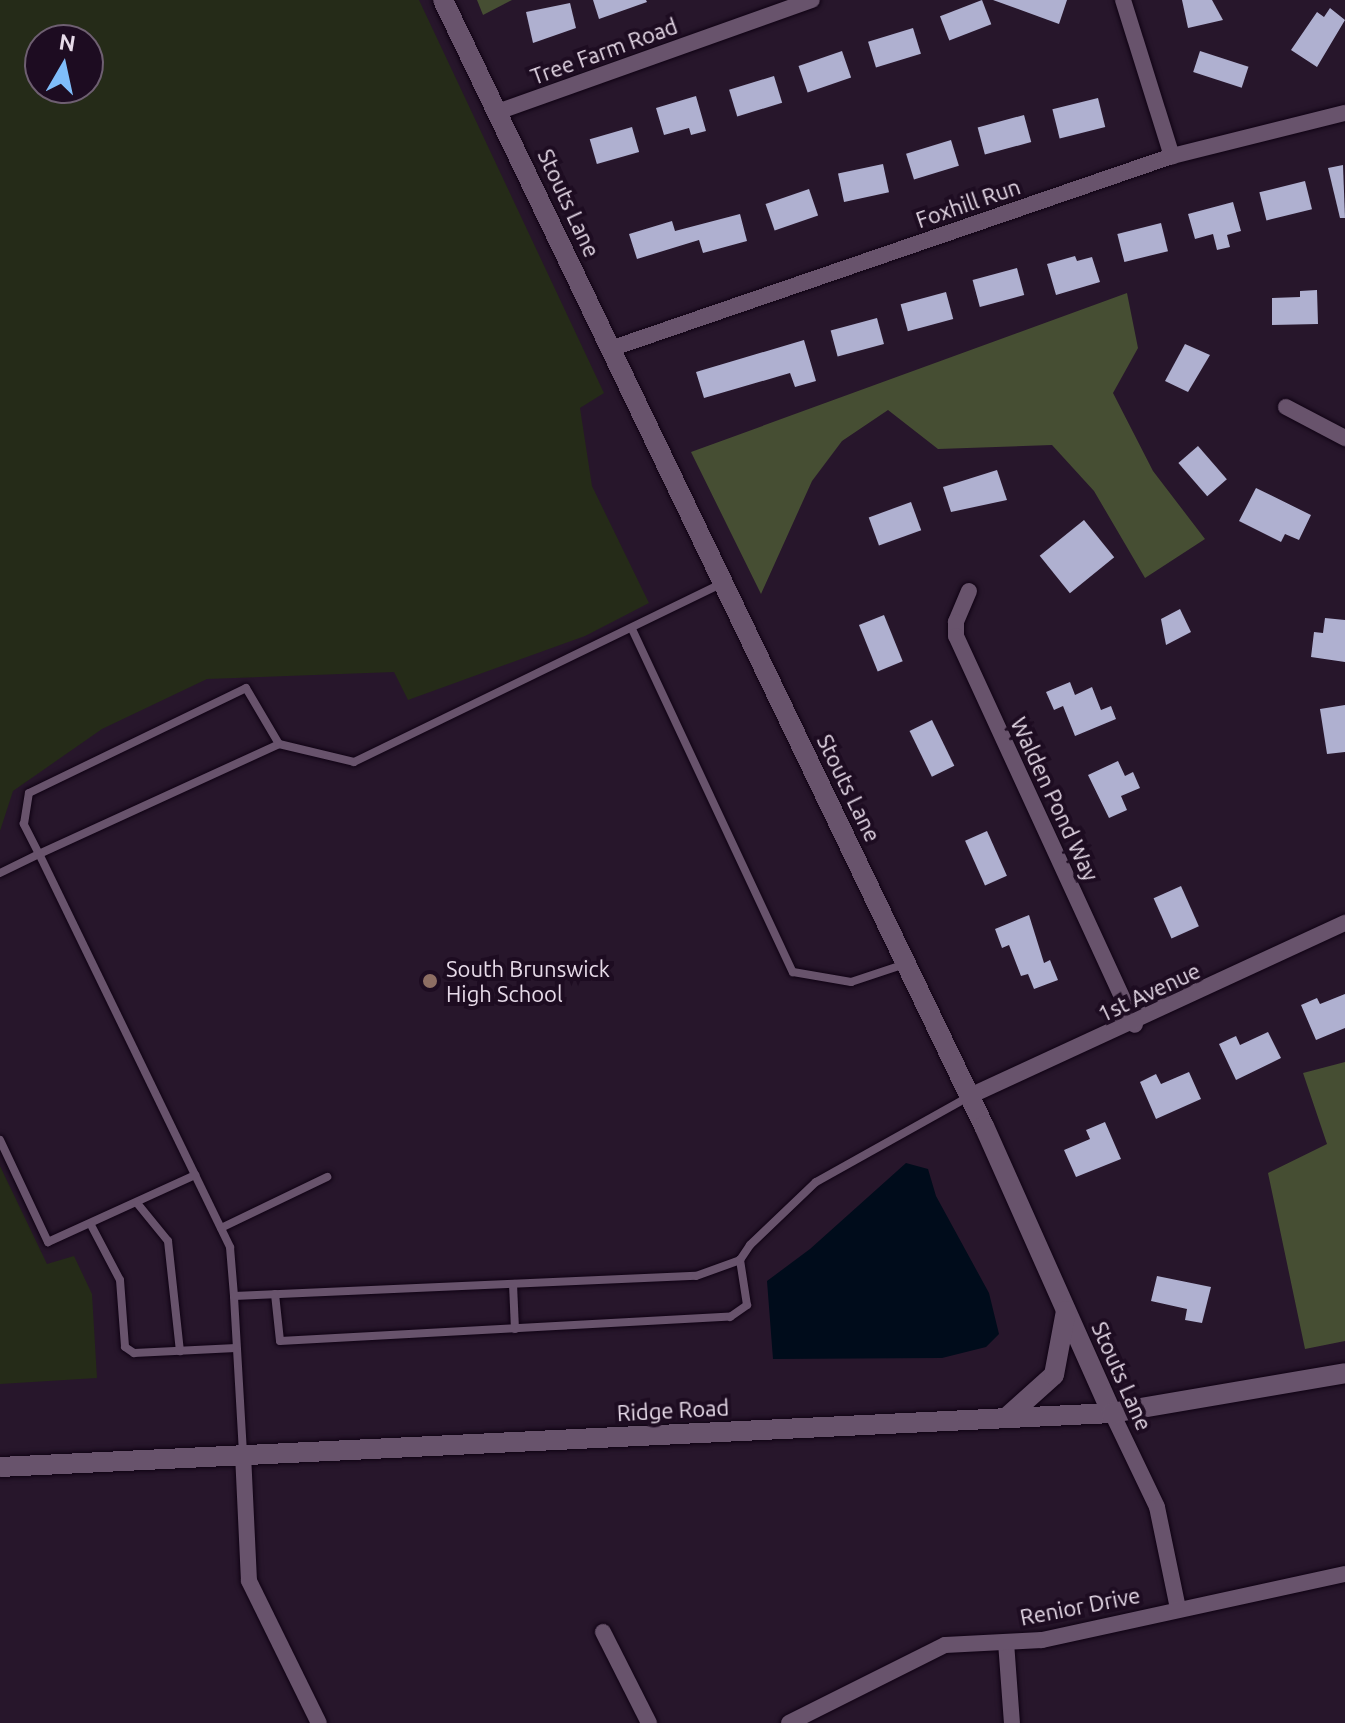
<!DOCTYPE html>
<style>
body{margin:0}
#map{position:relative;width:1345px;height:1723px;overflow:hidden;background:#27162b;font-family:Ubuntu,sans-serif}
div>[style]{position:absolute}
[style*='--x']{left:calc(var(--x)*1px);top:calc(var(--y)*1px);width:calc(var(--w)*1px);rotate:calc(var(--a)*1deg)}
.green>*{inset:0;background:#252b18}
.forest>*{inset:0;background:#464e33}
.water>*{inset:0;background:#000c1b}
.building>*{inset:0;background:#afb0d0;transform-origin:0 0}
.roads{filter:drop-shadow(0 0 2px #0f0213) drop-shadow(0 0 2px #0f0213)}
.service>*{height:8px;margin:-4px;padding:0 4px;transform-origin:4px;border-radius:4px;background:#68536c}
.minor>*{height:16px;margin:-8px;padding:0 8px;transform-origin:8px;border-radius:8px;background:#68536c}
.tertiary>*{height:20px;margin:-10px;padding:0 10px;transform-origin:10px;border-radius:10px;background:#68536c}
.dots>*{width:22px;height:22px;translate:-50% -50%;box-sizing:border-box;border:4px solid #1d0c21;border-radius:50%}
span{translate:-50% -50%;white-space:nowrap;text-align:center;line-height:1.15;-webkit-text-stroke:8px #1d0c21;paint-order:stroke}
.street-label{font-size:22px;color:#e7dbe9}
.poi-label{font-size:22px;color:#e7dbe9}
.left{translate:0 -50%;text-align:left}
.north{position:absolute;left:24px;top:24px;width:80px;height:80px;box-sizing:border-box;background:#1d0c21;border:2px solid #6e5f71;border-radius:50%;rotate:9deg;font-size:22px;font-weight:700;line-height:32px;text-align:center;color:#e7dbe9}
.north::after{content:'';display:block;margin:auto;width:28px;height:36px;background:#7fbdfa;clip-path:polygon(50% 0,100% 100%,50% 72%,0 100%)}
</style>
<div id="map">
<div class="green">
<i style="clip-path:polygon(evenodd,0 0,419px 0,604px 393px,580px 408px,592px 486px,649px 603px,585px 636px,408px 700px,394px 672px,207px 679px,102px 729px,13px 791px,0 831px,0 0,40px 40px,88px 40px,88px 88px,40px 88px,40px 40px)"></i>
<i style="clip-path:polygon(0 1166px,47px 1264px,74px 1256px,92px 1294px,97px 1378px,0 1384px)"></i>
</div>
<div class="forest">
<i style="clip-path:polygon(477px 0,512px 0,483px 15px)"></i>
<i style="clip-path:polygon(1127px 293px,1138px 348px,1113px 393px,1153px 471px,1205px 539px,1145px 578px,1094px 491px,1052px 445px,938px 449px,888px 410px,842px 441px,812px 481px,761px 594px,691px 452px)"></i>
<i style="clip-path:polygon(1345px 1062px,1345px 1341px,1305px 1349px,1268px 1173px,1327px 1144px,1303px 1073px)"></i>
</div>
<div class="water">
<i style="clip-path:polygon(906px 1163px,928px 1169px,936px 1196px,989px 1293px,999px 1334px,986px 1347px,942px 1358px,773px 1359px,767px 1281px,810px 1249px)"></i>
</div>
<div class="building">
<i style="clip-path:polygon(593px 0,646px 0,647px 2px,599px 19px)"></i>
<i style="left:982px;top:0;width:26px;height:45px;rotate:69deg"></i>
<i style="clip-path:polygon(993px 0,1067px 0,1059px 24px)"></i>
<i style="clip-path:polygon(1182px 0,1212px 0,1223px 20px,1188px 28px)"></i>
<i style="clip-path:polygon(570px 3px,576px 28px,533px 43px,526px 12px)"></i>
<i style="clip-path:polygon(1330px 8px,1345px 20px,1317px 67px,1291px 50px,1317px 12px,1324px 17px)"></i>
<i style="left:913px;top:28px;width:27px;height:47px;rotate:73deg"></i>
<i style="left:842px;top:51px;width:28px;height:46px;rotate:71deg"></i>
<i style="left:1200px;top:51px;width:51px;height:22px;rotate:18deg"></i>
<i style="left:774px;top:76px;width:28px;height:47px;rotate:73deg"></i>
<i style="clip-path:polygon(696px 96px,706px 131px,691px 135px,689px 128px,664px 135px,656px 108px)"></i>
<i style="left:1098px;top:98px;width:30px;height:47px;rotate:76deg"></i>
<i style="left:1024px;top:115px;width:28px;height:48px;rotate:75deg"></i>
<i style="left:632px;top:127px;width:26px;height:44px;rotate:74deg"></i>
<i style="left:951px;top:140px;width:27px;height:47px;rotate:73deg"></i>
<i style="left:883px;top:164px;width:29px;height:46px;rotate:78deg"></i>
<i style="clip-path:polygon(1343px 165px,1345px 218px,1340px 218px,1328px 168px)"></i>
<i style="left:1305px;top:181px;width:29px;height:47px;rotate:76deg"></i>
<i style="left:809px;top:189px;width:28px;height:46px;rotate:71deg"></i>
<i style="clip-path:polygon(1233px 202px,1241px 231px,1227px 235px,1230px 247px,1217px 250px,1213px 234px,1195px 239px,1188px 214px)"></i>
<i style="clip-path:polygon(740px 214px,747px 241px,703px 253px,699px 240px,637px 259px,629px 234px,672px 221px,675px 231px)"></i>
<i style="left:1161px;top:223px;width:29px;height:45px;rotate:76deg"></i>
<i style="clip-path:polygon(1075px 256px,1077px 261px,1092px 257px,1100px 282px,1056px 295px,1047px 264px)"></i>
<i style="left:1017px;top:268px;width:28px;height:46px;rotate:75deg"></i>
<i style="clip-path:polygon(1317px 290px,1318px 324px,1272px 325px,1272px 298px,1300px 297px,1300px 291px)"></i>
<i style="left:946px;top:292px;width:28px;height:47px;rotate:75deg"></i>
<i style="left:877px;top:318px;width:27px;height:48px;rotate:75deg"></i>
<i style="clip-path:polygon(804px 340px,816px 381px,795px 387px,790px 373px,704px 398px,696px 372px)"></i>
<i style="clip-path:polygon(1185px 344px,1210px 355px,1188px 392px,1165px 381px)"></i>
<i style="left:1198px;top:446px;width:44px;height:26px;rotate:49deg"></i>
<i style="clip-path:polygon(997px 470px,1007px 500px,951px 512px,943px 487px)"></i>
<i style="clip-path:polygon(1256px 488px,1311px 515px,1299px 540px,1285px 534px,1281px 542px,1239px 521px)"></i>
<i style="left:911px;top:502px;width:30px;height:45px;rotate:70deg"></i>
<i style="left:1084px;top:520px;width:48px;height:57px;rotate:51deg"></i>
<i style="clip-path:polygon(1180px 609px,1191px 632px,1166px 645px,1161px 619px)"></i>
<i style="left:884px;top:615px;width:50px;height:27px;rotate:68deg"></i>
<i style="clip-path:polygon(1325px 618px,1345px 620px,1345px 662px,1311px 657px,1314px 632px,1323px 633px)"></i>
<i style="clip-path:polygon(1070px 682px,1075px 695px,1092px 687px,1101px 710px,1111px 706px,1116px 719px,1075px 736px,1063px 706px,1054px 710px,1046px 692px)"></i>
<i style="clip-path:polygon(1345px 705px,1345px 752px,1327px 754px,1320px 709px)"></i>
<i style="left:932px;top:720px;width:51px;height:25px;rotate:64deg"></i>
<i style="clip-path:polygon(1118px 761px,1125px 776px,1133px 772px,1140px 788px,1121px 796px,1127px 810px,1109px 818px,1088px 775px)"></i>
<i style="left:987px;top:831px;width:49px;height:24px;rotate:66deg"></i>
<i style="left:1181px;top:886px;width:44px;height:30px;rotate:66deg"></i>
<i style="clip-path:polygon(1029px 915px,1044px 963px,1050px 960px,1058px 980px,1034px 989px,1028px 974px,1021px 976px,1009px 945px,1002px 948px,995px 929px)"></i>
<i style="clip-path:polygon(1345px 994px,1345px 1028px,1316px 1040px,1301px 1005px,1317px 998px,1320px 1004px)"></i>
<i style="clip-path:polygon(1268px 1032px,1281px 1058px,1236px 1080px,1219px 1044px,1236px 1036px,1240px 1045px)"></i>
<i style="clip-path:polygon(1189px 1072px,1201px 1099px,1156px 1119px,1140px 1082px,1156px 1074px,1161px 1084px)"></i>
<i style="clip-path:polygon(1105px 1122px,1121px 1159px,1076px 1177px,1064px 1150px,1090px 1139px,1086px 1130px)"></i>
<i style="clip-path:polygon(1157px 1276px,1211px 1287px,1202px 1323px,1185px 1320px,1187px 1309px,1151px 1301px)"></i>
</div>
<div class="roads">
<div class="service">
<i style="--x:632;--y:629;--w:379;--a:64.9"></i>
<i style="--x:793;--y:972;--w:59;--a:9.8"></i>
<i style="--x:851;--y:982;--w:57;--a:-18.4"></i>
<i style="--x:0;--y:873;--w:43;--a:-26"></i>
<i style="--x:39;--y:854;--w:34;--a:-117"></i>
<i style="--x:24;--y:824;--w:31;--a:-81"></i>
<i style="--x:29;--y:793;--w:241;--a:-25.8"></i>
<i style="--x:246;--y:688;--w:65;--a:59.5"></i>
<i style="--x:0;--y:1140;--w:113;--a:64.8"></i>
<i style="--x:48;--y:1242;--w:162;--a:-24.5"></i>
<i style="--x:137;--y:1203;--w:49;--a:50.8"></i>
<i style="--x:168;--y:1241;--w:111;--a:83.8"></i>
<i style="--x:91;--y:1225;--w:62;--a:62.2"></i>
<i style="--x:120;--y:1280;--w:67;--a:85.7"></i>
<i style="--x:125;--y:1347;--w:11;--a:34"></i>
<i style="--x:134;--y:1353;--w:102;--a:-2.8"></i>
<i style="--x:221;--y:1228;--w:118;--a:-25.7"></i>
<i style="--x:513;--y:1284;--w:45;--a:87.5"></i>
<i style="--x:275;--y:1294;--w:47;--a:83.9"></i>
<i style="--x:280;--y:1341;--w:451;--a:-3.1"></i>
<i style="--x:730;--y:1317;--w:21;--a:-35"></i>
<i style="--x:747;--y:1305;--w:46;--a:-98.8"></i>
<i style="--x:740;--y:1260;--w:18;--a:-56"></i>
<i style="--x:750;--y:1245;--w:91;--a:-43.7"></i>
<i style="--x:816;--y:1182;--w:174;--a:-29.2"></i>
<i style="--x:234;--y:1296;--w:49;--a:-94.7"></i>
<i style="--x:230;--y:1247;--w:437;--a:-115.9"></i>
<i style="--x:39;--y:854;--w:264;--a:-24.6"></i>
<i style="--x:279;--y:744;--w:77;--a:13.5"></i>
<i style="--x:354;--y:762;--w:409;--a:-25.9"></i>
<i style="--x:243;--y:1453;--w:157;--a:-93.3"></i>
<i style="--x:234;--y:1296;--w:462;--a:-2.5"></i>
<i style="--x:696;--y:1276;--w:47;--a:-20"></i>
</div>
<div class="minor">
<i style="--x:1123;--y:0;--w:164;--a:72.6"></i>
<i style="--x:500;--y:111;--w:331;--a:-19.6"></i>
<i style="--x:610;--y:349;--w:594;--a:-18.95"></i>
<i style="--x:1172;--y:156;--w:178;--a:-14"></i>
<i style="--x:1286;--y:407;--w:67;--a:27.7"></i>
<i style="--x:969;--y:591;--w:34;--a:113"></i>
<i style="--x:956;--y:622;--w:14;--a:90"></i>
<i style="--x:956;--y:636;--w:428;--a:65.3"></i>
<i style="--x:970;--y:1096;--w:413;--a:-24.8"></i>
<i style="--x:1112;--y:1413;--w:104;--a:64.4"></i>
<i style="--x:1157;--y:1507;--w:103;--a:78.3"></i>
<i style="--x:243;--y:1454;--w:127;--a:87.3"></i>
<i style="--x:249;--y:1581;--w:158;--a:63.8"></i>
<i style="--x:603;--y:1632;--w:102;--a:63.2"></i>
<i style="--x:1006;--y:1642;--w:81;--a:85.8"></i>
<i style="--x:789;--y:1723;--w:174;--a:-26.6"></i>
<i style="--x:945;--y:1645;--w:97;--a:-3"></i>
<i style="--x:1042;--y:1640;--w:310;--a:-12.3"></i>
</div>
<div class="tertiary">
<i style="--x:443;--y:0;--w:1249;--a:64.34"></i>
<i style="--x:984;--y:1126;--w:314;--a:66"></i>
<i style="--x:1006;--y:1418;--w:64;--a:-41.9"></i>
<i style="--x:1054;--y:1375;--w:65;--a:-79.4"></i>
<i style="--x:0;--y:1467;--w:1113;--a:-2.78"></i>
<i style="--x:1112;--y:1413;--w:236;--a:-9.7"></i>
</div>
</div>
<div class="dots">
<i style="left:430px;top:981px;background:#8d6e63"></i>
</div>
<div class="street-label">
<span style="left:604px;top:51px;rotate:-20deg">Tree Farm Road</span>
<span style="left:569px;top:203px;rotate:65deg">Stouts Lane</span>
<span style="left:968px;top:203px;rotate:-19deg">Foxhill Run</span>
<span style="left:849px;top:788px;rotate:64deg">Stouts Lane</span>
<span style="left:1055px;top:799px;rotate:65deg">Walden Pond Way</span>
<span style="left:1149px;top:992px;rotate:-25deg">1st Avenue</span>
<span style="left:1122px;top:1376px;rotate:66deg">Stouts Lane</span>
<span style="left:673px;top:1410px;rotate:-3deg">Ridge Road</span>
<span style="left:1080px;top:1606px;rotate:-11deg">Renior Drive</span>
</div>
<div class="poi-label">
<span class="left" style="left:446px;top:981px">South Brunswick<br>High School</span>
</div>
<div class="north">N</div>
</div>
